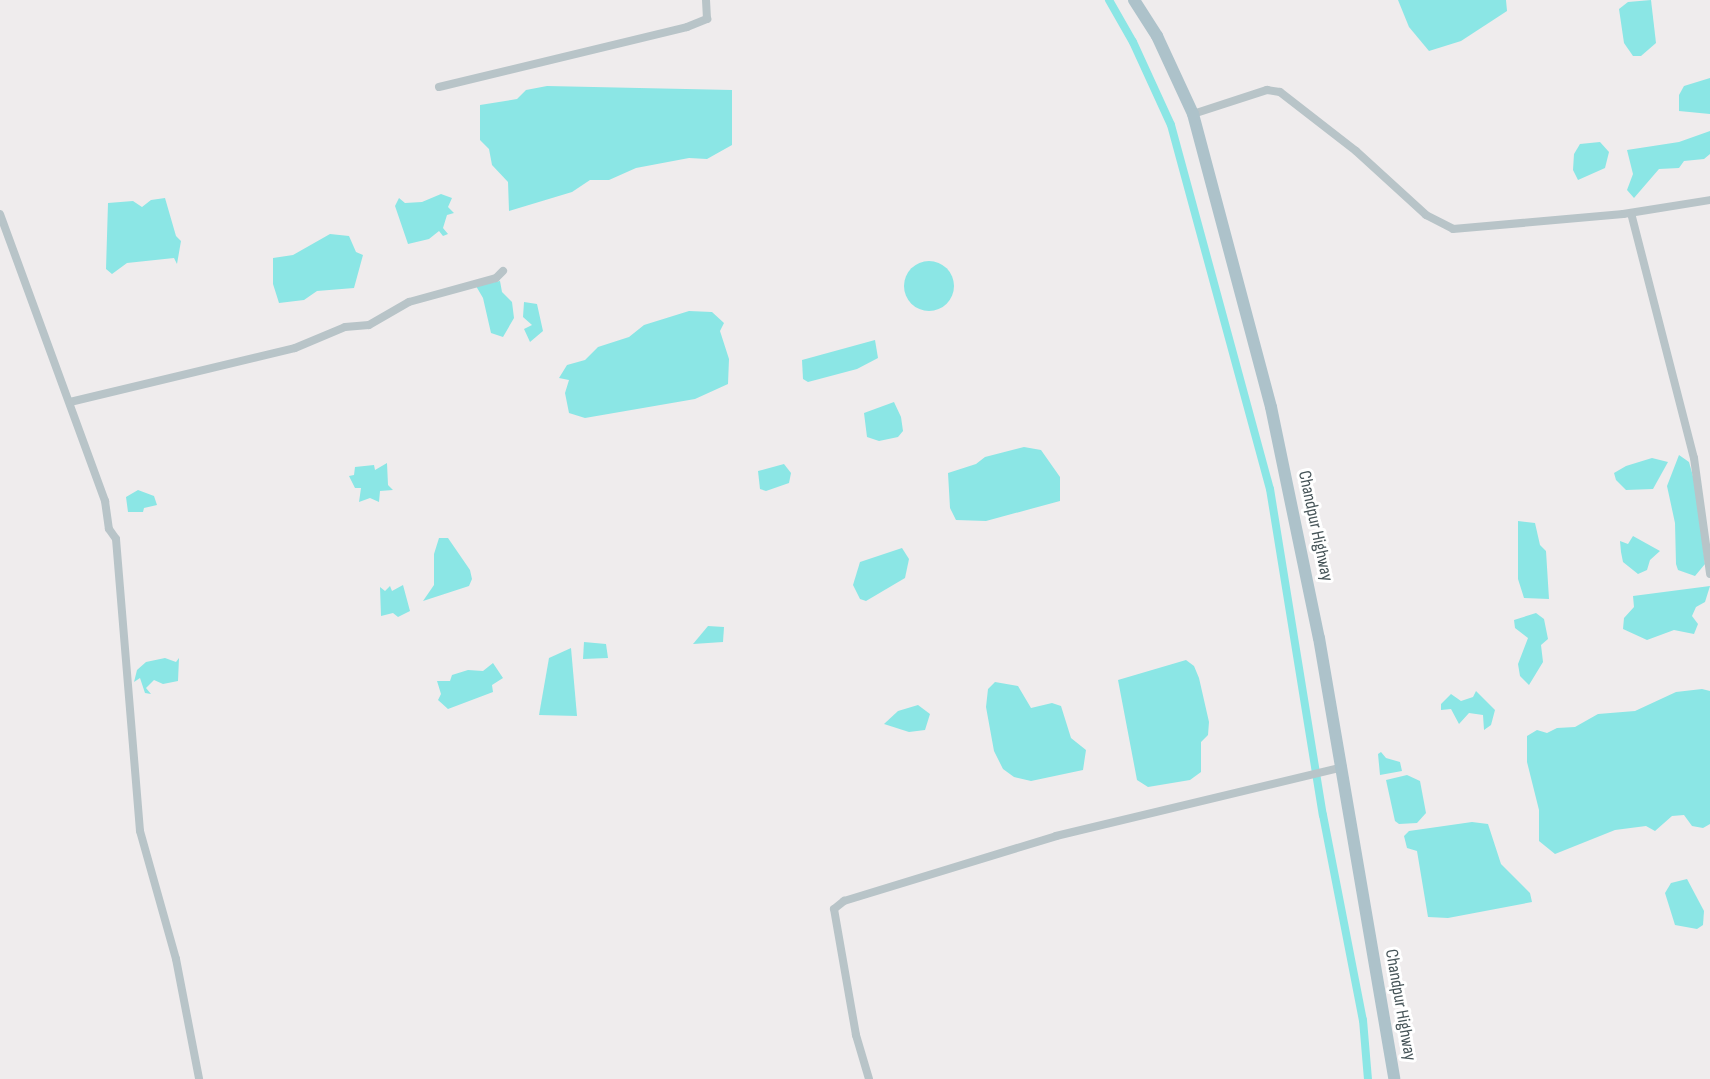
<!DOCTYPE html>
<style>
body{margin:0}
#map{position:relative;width:1710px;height:1079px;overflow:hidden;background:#efeced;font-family:"Sofia Sans Condensed",sans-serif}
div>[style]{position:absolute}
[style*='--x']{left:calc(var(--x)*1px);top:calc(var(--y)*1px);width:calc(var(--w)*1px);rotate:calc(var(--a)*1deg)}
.water>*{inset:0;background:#8be6e5}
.round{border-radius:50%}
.canal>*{height:8px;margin:-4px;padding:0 4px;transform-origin:4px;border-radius:4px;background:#8be6e5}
.street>*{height:8px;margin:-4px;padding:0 4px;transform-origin:4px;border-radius:4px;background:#b8c4c8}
.primary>*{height:12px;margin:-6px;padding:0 6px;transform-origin:6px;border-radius:6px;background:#adc2ca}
span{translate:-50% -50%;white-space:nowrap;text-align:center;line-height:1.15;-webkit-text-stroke:6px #fff;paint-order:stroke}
.street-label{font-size:18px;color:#465458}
</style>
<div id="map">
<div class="water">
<i style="clip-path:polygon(1398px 0,1506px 0,1507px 11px,1461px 41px,1429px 51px,1409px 27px)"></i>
<i style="clip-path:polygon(1651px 0,1656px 43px,1641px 56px,1633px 56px,1624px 43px,1619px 9px,1628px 2px)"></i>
<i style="clip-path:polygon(1710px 78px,1710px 114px,1679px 111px,1679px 95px,1684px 86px)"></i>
<i style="clip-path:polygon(547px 86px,732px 90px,732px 145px,707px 159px,689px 158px,636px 168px,609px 180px,590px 180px,572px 192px,509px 211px,508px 182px,492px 165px,489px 149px,480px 140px,480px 105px,517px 99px,526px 90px)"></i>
<i style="clip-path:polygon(1710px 131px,1710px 154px,1704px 159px,1684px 161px,1679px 168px,1659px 169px,1634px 198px,1627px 190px,1633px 174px,1627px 150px,1679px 142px)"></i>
<i style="clip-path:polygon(1600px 142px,1609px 152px,1605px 168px,1578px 180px,1573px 170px,1574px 154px,1580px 144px)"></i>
<i style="clip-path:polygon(441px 194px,452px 198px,448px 207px,454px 213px,447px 215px,443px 228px,448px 234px,443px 236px,439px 231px,429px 239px,408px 244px,395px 206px,399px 198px,405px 203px,422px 202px)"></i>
<i style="clip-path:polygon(165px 198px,176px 236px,181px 241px,177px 264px,174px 258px,127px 263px,112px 274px,106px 269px,108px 203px,133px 201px,142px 207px,151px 200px)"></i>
<i style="clip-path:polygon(330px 234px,349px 236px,356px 252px,363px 255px,354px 288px,317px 291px,304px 300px,279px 303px,273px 284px,273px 258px,293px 255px)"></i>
<i class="round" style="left:904px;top:261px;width:50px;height:50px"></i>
<i style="clip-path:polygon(500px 281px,502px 292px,512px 302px,514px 318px,503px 337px,491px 333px,483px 298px,476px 286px)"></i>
<i style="clip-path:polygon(524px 302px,537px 304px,543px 331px,530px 342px,524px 329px,532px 325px,523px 317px)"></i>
<i style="clip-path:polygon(689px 311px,712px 312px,724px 323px,720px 331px,729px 359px,728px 384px,695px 399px,585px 418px,569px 413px,565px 393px,569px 380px,559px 378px,567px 365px,585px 360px,598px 347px,629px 337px,644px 325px)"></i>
<i style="clip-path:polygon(875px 340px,878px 358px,857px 369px,808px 382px,803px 379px,802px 360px)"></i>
<i style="clip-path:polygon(894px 402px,901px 417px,903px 431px,898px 437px,879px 441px,867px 437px,864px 413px)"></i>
<i style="clip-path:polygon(1024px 447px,1041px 450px,1060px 477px,1060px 501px,986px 521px,956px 520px,950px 508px,948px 473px,976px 464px,985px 457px)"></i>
<i style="clip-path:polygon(1679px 455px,1689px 462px,1696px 487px,1705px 564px,1695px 576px,1678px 570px,1676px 564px,1675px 523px,1667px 486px)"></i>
<i style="clip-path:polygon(1652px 458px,1668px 462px,1653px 489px,1626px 490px,1616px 480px,1614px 473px,1626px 466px)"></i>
<i style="clip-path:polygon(387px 463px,388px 485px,393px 490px,380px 491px,379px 502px,370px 498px,359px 502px,361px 488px,355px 488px,349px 476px,354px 475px,355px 467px,374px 465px,375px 470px)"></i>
<i style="clip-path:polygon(784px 464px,791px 473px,789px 483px,766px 491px,760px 489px,758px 471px)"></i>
<i style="clip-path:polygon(138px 490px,154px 496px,157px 505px,144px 508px,143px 512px,128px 512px,126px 497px)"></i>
<i style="clip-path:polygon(1518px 521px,1535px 523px,1540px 545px,1546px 551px,1549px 599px,1524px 598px,1518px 579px)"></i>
<i style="clip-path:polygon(1633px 536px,1660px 551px,1650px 560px,1647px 570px,1638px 574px,1623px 562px,1621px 552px,1620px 541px,1628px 544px)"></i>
<i style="clip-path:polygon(439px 538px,448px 538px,470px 570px,472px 579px,469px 586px,423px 601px,434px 585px,434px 554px)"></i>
<i style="clip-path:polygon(902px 548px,909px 559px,905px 578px,866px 601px,860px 599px,853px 585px,860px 562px)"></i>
<i style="clip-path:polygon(403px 585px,410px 611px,398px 617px,393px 613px,381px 616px,380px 587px,385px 591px,390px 586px,392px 591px)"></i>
<i style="clip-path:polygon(1710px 586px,1705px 602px,1696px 607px,1692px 616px,1698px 624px,1694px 634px,1674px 630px,1647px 640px,1623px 629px,1624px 618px,1634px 607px,1633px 596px)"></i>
<i style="clip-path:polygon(1536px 613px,1544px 619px,1548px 639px,1541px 645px,1543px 662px,1529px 685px,1520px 676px,1518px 664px,1528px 638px,1515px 628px,1514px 620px)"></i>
<i style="clip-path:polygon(708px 626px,724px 627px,723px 642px,693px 644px)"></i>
<i style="clip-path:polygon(584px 642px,606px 644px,608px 658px,583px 659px)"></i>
<i style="clip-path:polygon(571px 648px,577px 716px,539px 715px,549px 658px)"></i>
<i style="clip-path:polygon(165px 658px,176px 662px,179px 658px,178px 681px,163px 684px,154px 680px,146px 688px,151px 694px,145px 693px,140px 678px,134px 682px,137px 670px,146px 662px)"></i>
<i style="clip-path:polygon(1186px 660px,1194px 666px,1199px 678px,1209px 722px,1208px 735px,1201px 742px,1201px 772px,1190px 780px,1148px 787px,1137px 780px,1118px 680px)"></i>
<i style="clip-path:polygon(493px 663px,503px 678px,492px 685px,493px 692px,448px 709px,438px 700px,441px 694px,437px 681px,450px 681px,452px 675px,468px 670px,483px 671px)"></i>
<i style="clip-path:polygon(995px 682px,1018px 686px,1031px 708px,1052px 703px,1061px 706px,1071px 738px,1086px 750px,1083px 770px,1031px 781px,1014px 777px,1003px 769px,994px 751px,986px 707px,988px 689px)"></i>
<i style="clip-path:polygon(1702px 689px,1710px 691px,1710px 824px,1703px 828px,1692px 826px,1684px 815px,1672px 816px,1655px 831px,1646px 826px,1615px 830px,1555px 854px,1539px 841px,1539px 810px,1527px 762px,1527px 736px,1537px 730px,1547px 733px,1557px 728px,1575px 727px,1598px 714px,1635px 711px,1676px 692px)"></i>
<i style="clip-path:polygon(1476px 691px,1495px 710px,1491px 725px,1484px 730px,1483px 715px,1469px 713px,1459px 724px,1451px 709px,1441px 710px,1441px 704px,1451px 694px,1461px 701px,1473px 697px)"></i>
<i style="clip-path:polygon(918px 705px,930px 714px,925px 730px,909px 732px,884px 724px,898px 711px)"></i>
<i style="clip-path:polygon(1381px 752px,1386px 758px,1400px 762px,1402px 771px,1380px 775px,1378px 754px)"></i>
<i style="clip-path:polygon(1407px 775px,1420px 781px,1426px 813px,1417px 823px,1399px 824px,1395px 821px,1386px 780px)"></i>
<i style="clip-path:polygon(1472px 822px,1488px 824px,1501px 864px,1530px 893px,1532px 902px,1448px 918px,1428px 917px,1417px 851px,1407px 848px,1404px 836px,1409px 831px)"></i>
<i style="clip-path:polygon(1687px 879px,1704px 911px,1703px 925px,1697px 929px,1675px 925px,1665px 893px,1671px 883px)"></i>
</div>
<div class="canal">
<i style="--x:1109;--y:0;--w:48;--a:60.3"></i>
<i style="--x:1133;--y:42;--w:91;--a:65.4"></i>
<i style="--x:1171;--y:125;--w:377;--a:74.8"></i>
<i style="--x:1270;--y:489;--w:330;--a:80.8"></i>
<i style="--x:1323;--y:815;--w:209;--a:79"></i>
<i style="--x:1363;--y:1020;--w:59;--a:85.2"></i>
</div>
<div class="street">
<i style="--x:439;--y:87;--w:255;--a:-13.6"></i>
<i style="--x:687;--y:27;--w:22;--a:-22"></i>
<i style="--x:707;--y:19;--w:19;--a:-93"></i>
<i style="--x:1193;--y:114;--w:78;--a:-18"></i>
<i style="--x:1267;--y:90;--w:13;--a:9"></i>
<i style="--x:1280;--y:92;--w:96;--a:37.8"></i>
<i style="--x:1356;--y:151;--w:95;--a:42.4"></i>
<i style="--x:1426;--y:215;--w:30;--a:27"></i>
<i style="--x:1453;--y:229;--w:171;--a:-5"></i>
<i style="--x:1623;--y:214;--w:88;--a:-9.1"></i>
<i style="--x:1631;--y:213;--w:253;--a:75.6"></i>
<i style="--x:1694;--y:458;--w:117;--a:82.1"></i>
<i style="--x:0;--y:214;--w:306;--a:69.9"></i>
<i style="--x:105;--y:501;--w:28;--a:82"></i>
<i style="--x:109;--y:529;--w:12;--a:55"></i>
<i style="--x:116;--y:539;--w:293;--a:85.3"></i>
<i style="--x:140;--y:831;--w:133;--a:74.3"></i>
<i style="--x:176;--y:959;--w:122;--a:79.1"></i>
<i style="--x:70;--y:402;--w:231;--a:-13.5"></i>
<i style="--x:295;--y:348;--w:54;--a:-22.8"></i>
<i style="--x:345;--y:327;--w:24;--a:-5"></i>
<i style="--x:369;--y:325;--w:46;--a:-29.9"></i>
<i style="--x:409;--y:302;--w:90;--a:-15.4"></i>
<i style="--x:496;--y:278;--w:10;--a:-45"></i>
<i style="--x:869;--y:1079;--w:46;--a:-106.5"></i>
<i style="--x:856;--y:1035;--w:128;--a:-99.9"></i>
<i style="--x:834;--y:909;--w:13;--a:-39"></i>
<i style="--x:844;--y:901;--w:222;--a:-17"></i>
<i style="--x:1056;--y:836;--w:295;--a:-13.5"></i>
</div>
<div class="primary">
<i style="--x:1134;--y:0;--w:43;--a:57.4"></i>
<i style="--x:1157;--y:36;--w:86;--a:65.2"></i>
<i style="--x:1193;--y:114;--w:303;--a:75.1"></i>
<i style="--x:1271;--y:407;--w:236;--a:78.3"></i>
<i style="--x:1319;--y:638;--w:447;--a:80.3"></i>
</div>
<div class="street-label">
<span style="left:1315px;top:526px;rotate:78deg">Chandpur Highway</span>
<span style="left:1400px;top:1005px;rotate:80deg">Chandpur Highway</span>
</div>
</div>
